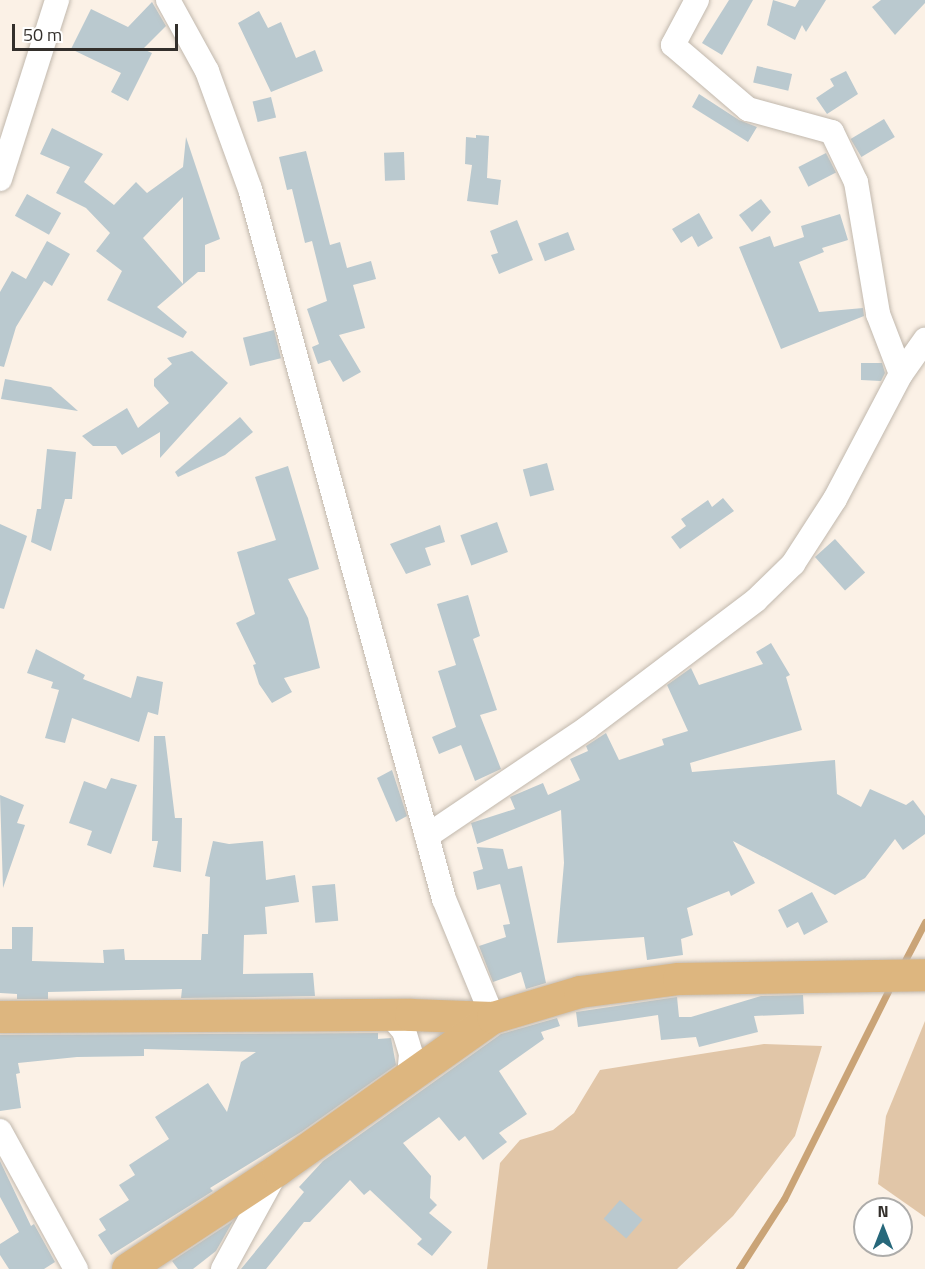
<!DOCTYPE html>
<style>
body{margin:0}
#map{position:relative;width:925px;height:1269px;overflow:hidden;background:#fbf1e6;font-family:"Titillium Web",sans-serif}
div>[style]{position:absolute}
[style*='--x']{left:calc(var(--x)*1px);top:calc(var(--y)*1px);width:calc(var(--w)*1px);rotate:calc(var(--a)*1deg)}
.green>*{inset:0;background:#e1c6a8}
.stream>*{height:7px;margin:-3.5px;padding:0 3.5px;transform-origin:3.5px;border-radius:3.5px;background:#caa477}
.building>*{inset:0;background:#bac9cf;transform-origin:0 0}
.roads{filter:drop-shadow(0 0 2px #c1b8ad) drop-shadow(0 0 2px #c1b8ad)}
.minor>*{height:24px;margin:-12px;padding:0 12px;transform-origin:12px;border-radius:12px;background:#fff}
.major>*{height:32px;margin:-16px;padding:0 16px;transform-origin:16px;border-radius:16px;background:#ddb67f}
span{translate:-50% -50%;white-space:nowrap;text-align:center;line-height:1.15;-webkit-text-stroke:4.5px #fff;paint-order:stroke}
.north{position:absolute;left:853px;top:1197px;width:60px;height:60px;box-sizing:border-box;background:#fff;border:2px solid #adacaa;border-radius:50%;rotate:0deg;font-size:16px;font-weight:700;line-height:24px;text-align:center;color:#332f2b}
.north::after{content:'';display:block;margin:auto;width:21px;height:27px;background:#27687b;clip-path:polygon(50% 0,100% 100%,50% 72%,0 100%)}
.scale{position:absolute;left:12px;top:24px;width:166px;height:27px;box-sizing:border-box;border:3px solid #332f2b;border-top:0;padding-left:8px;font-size:18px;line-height:21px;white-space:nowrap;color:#332f2b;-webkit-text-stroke:4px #fff;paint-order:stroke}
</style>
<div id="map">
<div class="green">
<i style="clip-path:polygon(925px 1021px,925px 1217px,878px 1184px,886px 1116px)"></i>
<i style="clip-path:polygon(764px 1044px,822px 1046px,795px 1136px,733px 1216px,677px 1269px,487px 1269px,500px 1163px,520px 1140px,553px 1130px,574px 1113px,600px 1070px)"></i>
</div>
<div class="stream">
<i style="--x:901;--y:968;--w:52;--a:-62.4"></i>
<i style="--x:739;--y:1269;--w:83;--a:-57.3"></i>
<i style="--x:784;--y:1199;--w:239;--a:-63.4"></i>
</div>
<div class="building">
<i style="clip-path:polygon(729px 0,753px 0,722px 55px,702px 43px)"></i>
<i style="clip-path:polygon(773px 0,795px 7px,799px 0,826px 0,806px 32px,802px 25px,795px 40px,767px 25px)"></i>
<i style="clip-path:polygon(881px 0,925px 0,925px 3px,895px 35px,872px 7px)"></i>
<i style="clip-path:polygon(152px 2px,166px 26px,143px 49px,152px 53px,128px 101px,111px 92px,121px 73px,71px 49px,91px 9px,128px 27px)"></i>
<i style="clip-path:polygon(259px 11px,268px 28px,281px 22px,296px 58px,315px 50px,323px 71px,271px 92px,238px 23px)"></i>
<i style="left:757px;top:66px;width:36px;height:17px;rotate:13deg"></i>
<i style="clip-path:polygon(846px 71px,858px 94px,827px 114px,816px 98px,834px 86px,830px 79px)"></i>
<i style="clip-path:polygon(699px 94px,739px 120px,757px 127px,748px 142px,692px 107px)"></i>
<i style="left:271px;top:97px;width:21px;height:19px;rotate:76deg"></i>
<i style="left:884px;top:119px;width:21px;height:39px;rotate:59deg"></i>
<i style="clip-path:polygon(evenodd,52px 128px,103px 154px,84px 182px,114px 205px,136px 182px,147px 193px,183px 167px,186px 137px,220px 239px,205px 245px,205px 272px,198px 272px,157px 307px,187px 332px,183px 338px,107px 300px,122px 271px,96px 251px,110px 233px,86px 208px,56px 193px,70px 167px,40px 154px,52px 128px,183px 197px,183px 284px,143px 238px,183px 197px)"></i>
<i style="clip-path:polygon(476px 135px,489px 136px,487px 178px,501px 180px,498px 205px,467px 201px,472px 165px,465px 164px,466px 137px,476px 138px)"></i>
<i style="clip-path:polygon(306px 151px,330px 245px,340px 242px,347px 268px,371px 261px,376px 279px,353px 285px,365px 328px,339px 335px,361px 372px,343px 382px,330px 360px,318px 364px,312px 347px,319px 344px,307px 309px,327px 301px,312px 241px,305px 243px,292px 189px,287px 190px,279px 157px)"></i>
<i style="left:404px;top:152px;width:28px;height:20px;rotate:88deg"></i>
<i style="left:826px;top:153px;width:22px;height:31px;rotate:63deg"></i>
<i style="left:27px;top:194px;width:39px;height:25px;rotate:29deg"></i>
<i style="clip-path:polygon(761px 199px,771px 212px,752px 232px,739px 215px)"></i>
<i style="clip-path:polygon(699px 213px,713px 238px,698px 247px,692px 236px,681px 243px,672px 229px)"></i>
<i style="clip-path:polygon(840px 214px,848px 240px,822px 248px,824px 252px,799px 262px,819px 312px,863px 308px,864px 316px,781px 349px,739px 247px,770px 236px,774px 247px,804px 237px,801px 226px)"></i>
<i style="clip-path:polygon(517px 220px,533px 260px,499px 274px,491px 255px,498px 253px,490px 231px)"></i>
<i style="left:568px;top:232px;width:19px;height:32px;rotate:69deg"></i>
<i style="clip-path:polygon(47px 241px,70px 254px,52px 286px,44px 281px,16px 327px,4px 367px,0 366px,0 292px,12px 271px,26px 279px)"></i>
<i style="left:274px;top:330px;width:29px;height:32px;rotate:76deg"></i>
<i style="clip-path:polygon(192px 351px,228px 383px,160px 458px,160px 432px,122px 455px,116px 446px,93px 446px,82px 436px,127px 408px,138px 428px,169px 403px,154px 386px,154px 379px,172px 364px,167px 358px)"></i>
<i style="clip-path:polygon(861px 363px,882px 363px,885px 373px,881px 381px,861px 380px)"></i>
<i style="clip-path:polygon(5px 379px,51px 387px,78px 411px,1px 399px)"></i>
<i style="clip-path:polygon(240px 417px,253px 432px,225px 455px,178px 477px,175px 472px)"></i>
<i style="clip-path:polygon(47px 449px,76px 452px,72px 499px,65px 499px,51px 551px,31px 542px,37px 509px,41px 509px)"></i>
<i style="left:547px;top:463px;width:28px;height:25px;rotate:75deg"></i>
<i style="clip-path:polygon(288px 466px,319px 569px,288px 579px,308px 618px,320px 668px,284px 678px,292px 692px,272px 703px,259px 684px,253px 665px,256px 664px,236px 623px,255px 614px,237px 552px,276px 540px,255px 477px)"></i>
<i style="clip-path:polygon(723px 498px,734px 511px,680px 549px,671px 537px,686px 526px,681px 519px,708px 500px,712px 507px)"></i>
<i style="left:497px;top:522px;width:32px;height:39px;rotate:70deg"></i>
<i style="clip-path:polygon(0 524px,27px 536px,4px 609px,0 608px)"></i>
<i style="clip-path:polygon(440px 525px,445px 542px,425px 548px,431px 565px,406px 574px,390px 544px)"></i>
<i style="left:835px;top:539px;width:45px;height:27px;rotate:48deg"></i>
<i style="clip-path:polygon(468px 595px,480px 636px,473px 639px,497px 710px,480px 715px,501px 769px,475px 781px,461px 745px,439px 754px,432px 737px,456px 727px,438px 671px,456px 665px,437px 604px)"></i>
<i style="clip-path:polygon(771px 643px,790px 675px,786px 677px,802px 730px,690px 763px,692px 772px,835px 760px,837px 794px,861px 807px,870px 789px,906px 805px,913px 800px,925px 816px,925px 834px,903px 850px,895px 839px,865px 878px,835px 895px,733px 841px,755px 883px,731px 896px,729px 891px,687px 908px,693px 935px,681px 939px,683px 955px,647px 960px,644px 937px,557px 943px,564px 863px,561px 810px,477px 844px,471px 823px,515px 809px,510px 797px,543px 783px,548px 795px,580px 780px,570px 759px,588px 751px,586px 746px,606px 733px,619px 760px,664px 745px,662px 739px,688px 731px,667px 685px,691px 668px,699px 685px,763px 664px,756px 652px)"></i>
<i style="clip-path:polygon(36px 649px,85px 675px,83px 679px,131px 698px,137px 676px,163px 682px,158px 715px,148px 712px,139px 742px,72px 718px,65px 743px,45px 738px,59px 690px,51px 688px,53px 682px,27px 673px)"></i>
<i style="clip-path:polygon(154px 736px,165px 736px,175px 818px,182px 818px,181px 872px,153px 867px,158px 841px,152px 841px)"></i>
<i style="clip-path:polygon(392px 770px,407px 816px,396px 822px,377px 778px)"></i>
<i style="clip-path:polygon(111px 778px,137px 785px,111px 854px,87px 845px,92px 831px,69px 823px,84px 781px,106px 789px)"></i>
<i style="clip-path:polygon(0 795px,24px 805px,17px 823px,25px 825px,3px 888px)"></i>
<i style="clip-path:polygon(213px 841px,229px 844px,263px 841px,266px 880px,295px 875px,299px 902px,265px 907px,267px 934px,244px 935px,243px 974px,313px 973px,315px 996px,181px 998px,182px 989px,48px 992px,48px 999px,17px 999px,17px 994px,0 993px,0 949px,12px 949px,12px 927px,33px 927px,32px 961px,104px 963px,103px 950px,124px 949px,125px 960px,201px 960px,202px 934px,208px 934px,210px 877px,205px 876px)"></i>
<i style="clip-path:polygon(477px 847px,503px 849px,508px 869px,522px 866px,546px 983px,526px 989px,521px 972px,493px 982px,479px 946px,506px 937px,503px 925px,510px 924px,500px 884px,477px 890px,473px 872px,483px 869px)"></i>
<i style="left:335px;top:884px;width:37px;height:23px;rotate:85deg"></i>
<i style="clip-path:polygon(812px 892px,828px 922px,804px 935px,798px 922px,787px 928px,778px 910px)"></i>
<i style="clip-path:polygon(803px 995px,804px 1014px,754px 1016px,758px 1032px,699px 1047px,696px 1037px,661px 1040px,658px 1015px,578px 1027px,576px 1012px,677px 997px,679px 1017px,691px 1017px,761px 996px)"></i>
<i style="clip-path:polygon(557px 1018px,560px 1026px,541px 1032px,544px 1039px,499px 1071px,527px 1114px,499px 1133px,507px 1142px,483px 1160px,465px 1136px,459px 1141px,439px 1117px,403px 1143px,431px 1176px,430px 1198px,437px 1205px,429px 1213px,452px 1232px,432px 1256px,417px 1244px,422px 1239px,370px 1190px,364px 1195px,350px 1180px,310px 1222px,304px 1222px,266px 1269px,241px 1269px,304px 1192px,299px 1187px,323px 1161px,501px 1034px)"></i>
<i style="clip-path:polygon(378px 1033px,378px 1039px,391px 1038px,396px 1065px,301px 1132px,210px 1188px,213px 1191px,111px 1255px,98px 1235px,106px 1230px,99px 1219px,129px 1200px,119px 1185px,135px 1175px,129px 1165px,169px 1139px,155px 1117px,208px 1083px,227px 1112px,241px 1062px,256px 1052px,144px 1049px,144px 1056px,77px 1057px,18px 1063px,20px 1073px,16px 1074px,21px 1108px,0 1111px,0 1035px)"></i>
<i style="clip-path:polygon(0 1161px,31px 1226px,34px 1224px,55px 1262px,44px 1269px,9px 1269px,0 1255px,0 1244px,19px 1232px,0 1197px)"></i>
<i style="left:620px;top:1200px;width:30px;height:25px;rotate:41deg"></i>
<i style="clip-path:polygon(233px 1221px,216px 1251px,193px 1269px,178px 1269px,172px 1261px)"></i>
</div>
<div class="roads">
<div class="minor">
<i style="--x:168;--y:0;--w:81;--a:61.2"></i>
<i style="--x:207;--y:71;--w:126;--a:70"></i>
<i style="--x:250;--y:189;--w:736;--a:74.72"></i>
<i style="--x:444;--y:899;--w:129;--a:67.6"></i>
<i style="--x:697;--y:0;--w:51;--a:118.1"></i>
<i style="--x:673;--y:45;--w:99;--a:40.5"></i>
<i style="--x:748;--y:109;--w:87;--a:15.3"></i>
<i style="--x:832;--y:132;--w:55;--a:64.4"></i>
<i style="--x:856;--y:182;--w:134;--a:80.5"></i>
<i style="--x:878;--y:314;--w:64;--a:69"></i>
<i style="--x:0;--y:179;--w:188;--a:-72.3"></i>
<i style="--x:427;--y:836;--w:193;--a:-34"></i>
<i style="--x:587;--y:728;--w:212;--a:-37.1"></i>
<i style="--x:756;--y:600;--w:52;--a:-44.2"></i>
<i style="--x:793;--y:564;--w:77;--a:-57.1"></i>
<i style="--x:835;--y:499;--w:141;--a:-62.2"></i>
<i style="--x:901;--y:374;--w:42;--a:-54.8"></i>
<i style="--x:390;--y:1015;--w:21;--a:49"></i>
<i style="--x:404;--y:1031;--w:24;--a:73"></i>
<i style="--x:411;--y:1054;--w:23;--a:95"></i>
<i style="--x:0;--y:1131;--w:158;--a:61.2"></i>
<i style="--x:223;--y:1269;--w:111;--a:-61.3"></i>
</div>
<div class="major">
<i style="--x:0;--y:1017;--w:411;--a:-0.3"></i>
<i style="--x:411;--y:1015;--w:82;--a:2.1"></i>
<i style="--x:128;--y:1269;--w:180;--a:-33.4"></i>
<i style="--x:278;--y:1170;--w:263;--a:-35.3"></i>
<i style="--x:493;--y:1018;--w:91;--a:-16.6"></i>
<i style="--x:580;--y:992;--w:100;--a:-7.5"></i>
<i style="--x:679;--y:979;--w:246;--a:-0.9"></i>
</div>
</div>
<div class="north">N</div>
<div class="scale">50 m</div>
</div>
